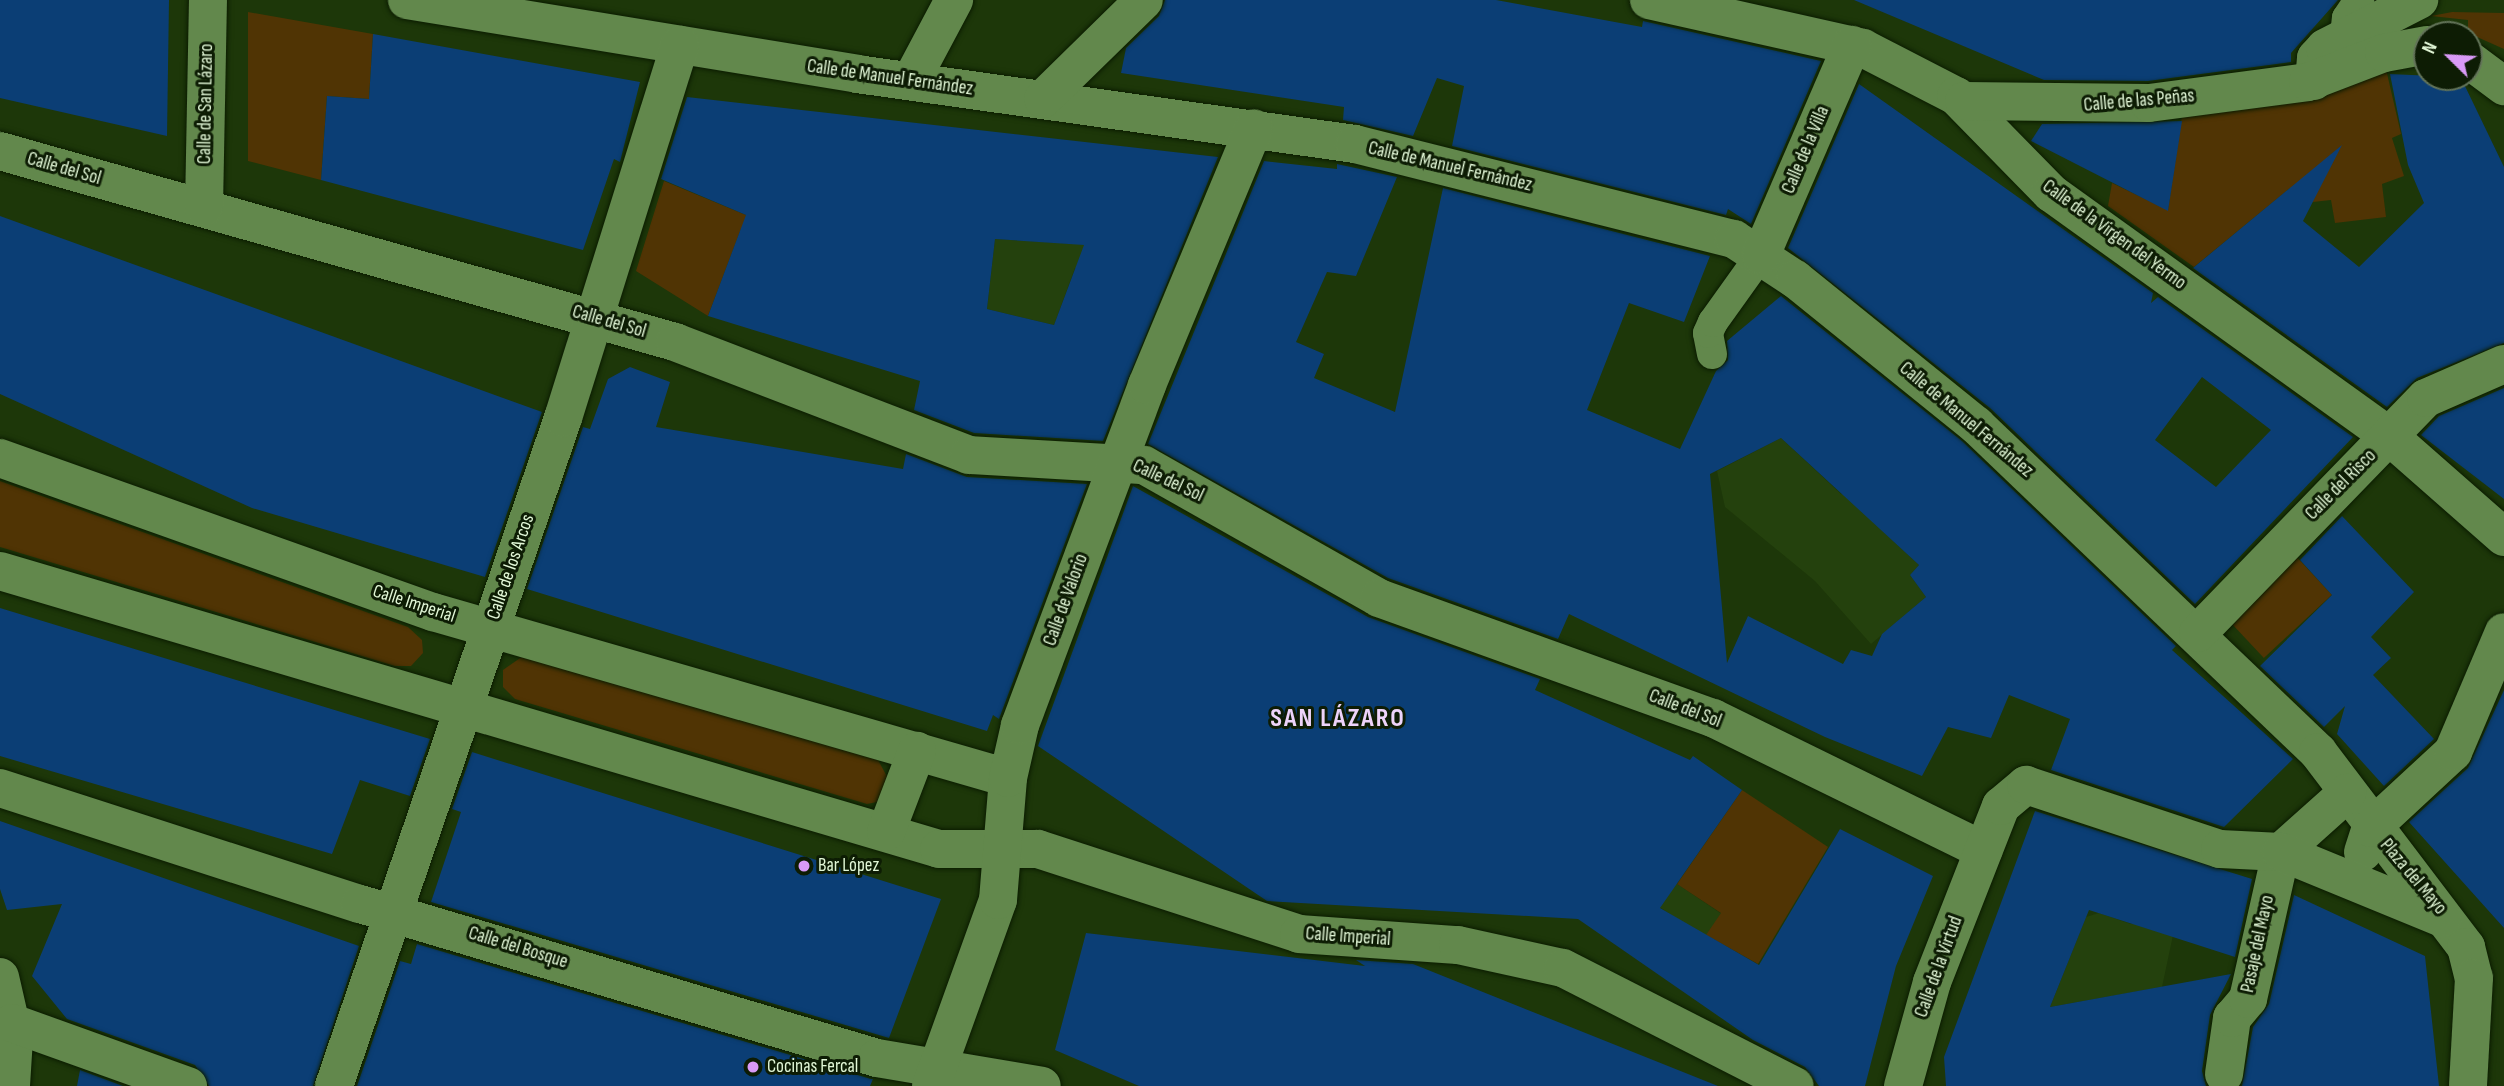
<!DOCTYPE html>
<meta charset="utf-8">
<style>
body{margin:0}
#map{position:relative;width:2504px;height:1086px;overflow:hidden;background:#1d3709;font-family:"Sofia Sans Condensed",sans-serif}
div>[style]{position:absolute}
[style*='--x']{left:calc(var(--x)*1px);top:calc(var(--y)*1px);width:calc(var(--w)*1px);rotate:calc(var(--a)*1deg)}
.built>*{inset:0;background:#24410d;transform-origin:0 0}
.green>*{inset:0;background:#503404;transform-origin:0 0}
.building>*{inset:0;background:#0b3e75}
.roads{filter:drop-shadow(0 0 2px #0b1c01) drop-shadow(0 0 2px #0b1c01)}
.service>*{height:30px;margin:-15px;padding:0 15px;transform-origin:15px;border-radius:15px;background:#62884c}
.minor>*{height:38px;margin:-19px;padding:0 19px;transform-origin:19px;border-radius:19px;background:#62884c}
.dots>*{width:19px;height:19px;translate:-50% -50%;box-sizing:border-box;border:4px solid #0d1c04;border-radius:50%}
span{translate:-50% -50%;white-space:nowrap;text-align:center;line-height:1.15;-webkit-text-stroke:6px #0d1c04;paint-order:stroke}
.street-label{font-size:19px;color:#e1f6d6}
.poi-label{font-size:19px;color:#e1f6d6}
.left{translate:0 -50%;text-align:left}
.district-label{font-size:26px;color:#edd3fa;font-weight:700;letter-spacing:2px}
.north{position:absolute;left:2413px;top:21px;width:70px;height:70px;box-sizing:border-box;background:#0d1c04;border:2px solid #627358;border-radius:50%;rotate:294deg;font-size:19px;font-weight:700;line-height:28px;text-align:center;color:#e1f6d6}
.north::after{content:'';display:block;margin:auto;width:24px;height:32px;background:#d99af7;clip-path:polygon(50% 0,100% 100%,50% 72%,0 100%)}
</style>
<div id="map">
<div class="built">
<i style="clip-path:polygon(995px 239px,1110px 246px,1110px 271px,1075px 268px,1054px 325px,987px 309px)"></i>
<i style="clip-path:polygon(1781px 438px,1841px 494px,1891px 501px,1873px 522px,1919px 565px,1910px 575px,1926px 597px,1871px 644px,1815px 581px,1725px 507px,1717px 471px)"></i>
<i style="left:1655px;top:869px;width:80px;height:29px;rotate:34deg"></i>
<i style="clip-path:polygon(2099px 913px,2131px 924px,2176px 921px,2162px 987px,2050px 1007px,2086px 917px)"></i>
</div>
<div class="green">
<i style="clip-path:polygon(248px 12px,373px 34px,369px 99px,327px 96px,321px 180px,248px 161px)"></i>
<i style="clip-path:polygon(2452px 12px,2504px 13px,2504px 49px,2468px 33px,2468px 20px,2431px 16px)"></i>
<i style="clip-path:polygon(2386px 69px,2401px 134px,2392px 138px,2404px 176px,2382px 184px,2386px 217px,2335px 223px,2331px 200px,2313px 202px,2290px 188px,2194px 267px,2108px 206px,2112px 183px,2168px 210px,2182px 116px)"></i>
<i style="clip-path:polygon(664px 181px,746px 215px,793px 209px,741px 229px,708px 316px,636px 271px)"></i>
<i style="clip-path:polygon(0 481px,408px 627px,422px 640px,423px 653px,411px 666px,395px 666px,0 547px)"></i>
<i style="left:2293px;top:553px;width:57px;height:93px;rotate:47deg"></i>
<i style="clip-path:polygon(523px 656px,878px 760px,890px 782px,877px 802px,867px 804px,515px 699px,503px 687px,503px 670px)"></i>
<i style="clip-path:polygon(1742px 790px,1828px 847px,1758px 964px,1706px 935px,1721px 913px,1677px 884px)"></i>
</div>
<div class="building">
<i style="clip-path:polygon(0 0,169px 0,167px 136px,0 98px)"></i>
<i style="clip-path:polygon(1165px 0,1496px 0,1642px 27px,1643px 21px,1821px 61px,1751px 224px,1728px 209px,1726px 215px,1452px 146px,1464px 86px,1437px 78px,1413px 136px,1343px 120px,1344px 107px,1121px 73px,1126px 48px,1159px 16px)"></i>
<i style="clip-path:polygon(1854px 0,2338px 0,2291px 53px,2291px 62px,2148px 81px,2044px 80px)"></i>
<i style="clip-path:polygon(373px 34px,640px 82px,620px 162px,614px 159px,583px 250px,321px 180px,327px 96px,369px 99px)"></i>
<i style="clip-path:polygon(2390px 74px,2455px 77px,2464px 84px,2504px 167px,2504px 343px,2417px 378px,2387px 407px,2193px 268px,2342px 145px,2303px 221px,2359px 267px,2424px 203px,2408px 165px)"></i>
<i style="clip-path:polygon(evenodd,1859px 84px,2153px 293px,2151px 303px,2158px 297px,2353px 437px,2195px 604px,1990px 408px,1788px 248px,1859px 84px,2202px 377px,2271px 430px,2216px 487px,2155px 440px,2202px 377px)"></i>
<i style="clip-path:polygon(evenodd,687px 97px,1218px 157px,1103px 441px,974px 433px,914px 410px,920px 381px,708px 316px,746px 215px,661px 179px,687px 97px,995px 239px,1084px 245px,1054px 325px,987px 309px,995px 239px)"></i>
<i style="clip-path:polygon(2182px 121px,2168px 211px,2031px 141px,2042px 124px)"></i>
<i style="clip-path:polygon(evenodd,1264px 161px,1337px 169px,1337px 164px,1397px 177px,1356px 276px,1327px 272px,1296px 342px,1324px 354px,1314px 378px,1395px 412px,1443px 188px,1710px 256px,1684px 322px,1629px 303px,1587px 410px,1680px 449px,1716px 371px,1728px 360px,1727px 341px,1781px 296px,1962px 441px,2176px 646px,2172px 650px,2293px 759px,2224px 827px,2051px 770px,2070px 719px,2009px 695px,1991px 738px,1948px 727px,1922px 776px,1825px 737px,1569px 614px,1558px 639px,1388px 578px,1148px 444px,1264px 161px,1781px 438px,1919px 565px,1910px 575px,1926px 597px,1882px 634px,1872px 656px,1851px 650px,1843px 664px,1748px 616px,1727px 663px,1710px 474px,1781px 438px)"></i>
<i style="clip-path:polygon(0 216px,542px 412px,485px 577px,252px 508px,0 394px)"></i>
<i style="clip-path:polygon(630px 367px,670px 382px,656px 427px,903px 469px,906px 454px,967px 477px,1087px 484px,999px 719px,993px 715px,987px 731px,527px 589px,583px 427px,590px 429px,608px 379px)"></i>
<i style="clip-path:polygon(2504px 388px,2504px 499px,2421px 435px,2439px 416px)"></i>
<i style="clip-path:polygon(1133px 486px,1368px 617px,1540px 679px,1535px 690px,1690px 760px,1693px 756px,1742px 790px,1660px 908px,1759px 965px,1840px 829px,1933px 876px,1896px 966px,1865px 1086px,1819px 1086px,1805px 1067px,1753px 1040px,1578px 919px,1267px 901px,1038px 746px)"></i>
<i style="clip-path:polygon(2342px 516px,2414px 592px,2371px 637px,2391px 658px,2373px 675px,2434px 739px,2384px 786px,2337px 734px,2345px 706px,2324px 727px,2260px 666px,2332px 595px,2300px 560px)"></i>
<i style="clip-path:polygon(0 608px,430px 739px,410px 796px,360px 780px,332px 854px,0 756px)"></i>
<i style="clip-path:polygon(2504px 690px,2504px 928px,2409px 822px,2468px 768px)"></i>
<i style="clip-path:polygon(472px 752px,941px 899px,889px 1038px,431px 902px,461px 812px,452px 809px)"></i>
<i style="clip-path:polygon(2035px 811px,2252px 879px,2235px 957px,2089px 910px,2050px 1007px,2231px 974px,2210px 1015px,2202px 1071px,2206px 1086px,1946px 1086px,1944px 1057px)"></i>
<i style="clip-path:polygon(0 821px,359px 946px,313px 1086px,209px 1086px,195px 1065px,67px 1019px,32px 976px,62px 904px,7px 910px,0 889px)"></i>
<i style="clip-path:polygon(2294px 895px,2425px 956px,2439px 1086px,2242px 1086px,2253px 1027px,2269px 1004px)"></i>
<i style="clip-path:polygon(1086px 933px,1365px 966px,1356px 960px,1413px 964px,1718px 1086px,1139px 1086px,1055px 1050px)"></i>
<i style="clip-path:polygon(417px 944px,871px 1079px,873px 1079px,870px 1086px,357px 1086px,400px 961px,411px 964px)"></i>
<i style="clip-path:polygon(80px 1070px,123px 1086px,77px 1086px)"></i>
</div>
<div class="roads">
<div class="service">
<i style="--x:2345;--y:36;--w:18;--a:-84"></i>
<i style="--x:2347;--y:18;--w:22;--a:-56"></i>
<i style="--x:1712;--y:354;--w:21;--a:-101"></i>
<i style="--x:1708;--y:333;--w:12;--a:-66"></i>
<i style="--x:1713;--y:322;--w:82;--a:-54.4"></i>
</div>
<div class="minor">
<i style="--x:407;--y:0;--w:456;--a:9.3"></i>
<i style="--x:857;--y:74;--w:503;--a:8"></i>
<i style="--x:1355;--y:144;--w:391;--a:14.1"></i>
<i style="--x:1734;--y:239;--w:73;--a:33.3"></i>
<i style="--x:1795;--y:279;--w:233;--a:38.9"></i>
<i style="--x:1976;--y:425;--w:473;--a:43.7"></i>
<i style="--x:2318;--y:752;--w:245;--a:52.8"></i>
<i style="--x:2466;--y:947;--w:32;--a:76"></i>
<i style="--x:2474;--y:978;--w:108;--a:93.2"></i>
<i style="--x:1649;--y:0;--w:219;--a:12.6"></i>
<i style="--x:1863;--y:48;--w:105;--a:27.3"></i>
<i style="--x:1956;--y:96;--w:136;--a:45.6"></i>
<i style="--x:2051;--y:193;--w:416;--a:35.7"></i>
<i style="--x:2389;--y:436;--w:153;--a:41.3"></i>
<i style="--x:2469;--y:60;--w:44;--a:36.6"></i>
<i style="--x:911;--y:81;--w:92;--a:-62"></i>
<i style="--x:2314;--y:81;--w:23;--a:-85"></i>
<i style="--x:2316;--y:58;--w:13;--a:-48"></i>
<i style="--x:2325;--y:48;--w:106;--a:-27.1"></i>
<i style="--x:1043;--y:99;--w:141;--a:-44.4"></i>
<i style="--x:1964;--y:101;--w:185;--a:0.6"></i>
<i style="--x:2149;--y:103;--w:160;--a:-7.5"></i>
<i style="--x:2308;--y:82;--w:81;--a:-20.9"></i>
<i style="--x:2384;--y:53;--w:44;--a:-10.5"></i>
<i style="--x:0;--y:151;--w:702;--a:15.8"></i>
<i style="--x:675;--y:342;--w:315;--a:21"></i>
<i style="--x:969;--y:455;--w:175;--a:3.3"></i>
<i style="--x:1144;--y:465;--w:270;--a:29.5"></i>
<i style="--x:1379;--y:598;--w:355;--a:19.8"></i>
<i style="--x:1713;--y:718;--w:301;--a:26.1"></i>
<i style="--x:204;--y:207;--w:207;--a:-88.9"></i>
<i style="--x:1761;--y:255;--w:229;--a:-66.6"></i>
<i style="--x:0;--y:458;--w:460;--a:19.6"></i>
<i style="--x:433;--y:612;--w:598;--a:16.1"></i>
<i style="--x:0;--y:571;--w:979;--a:16.49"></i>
<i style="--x:939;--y:849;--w:99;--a:0"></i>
<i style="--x:1038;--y:849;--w:274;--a:18"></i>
<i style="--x:1299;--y:934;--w:159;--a:4"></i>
<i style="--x:1458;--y:945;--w:107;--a:12.4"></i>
<i style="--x:1563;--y:968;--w:260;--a:27"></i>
<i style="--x:2198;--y:633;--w:327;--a:-45.9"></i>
<i style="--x:2426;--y:398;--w:85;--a:-23.6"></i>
<i style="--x:0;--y:788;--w:378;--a:17.9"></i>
<i style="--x:360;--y:904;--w:539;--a:16.59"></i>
<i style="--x:877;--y:1058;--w:167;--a:9.6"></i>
<i style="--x:886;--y:832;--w:87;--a:-69.1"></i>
<i style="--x:2281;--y:852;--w:89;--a:-41.8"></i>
<i style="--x:2363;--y:852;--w:25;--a:-72"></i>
<i style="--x:2371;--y:828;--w:112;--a:-42.8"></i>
<i style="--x:2453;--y:752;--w:130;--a:-67"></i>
<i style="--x:0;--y:977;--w:63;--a:77.1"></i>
<i style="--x:14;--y:1038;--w:48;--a:93.6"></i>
<i style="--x:12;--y:1023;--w:187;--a:19.7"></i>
<i style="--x:2224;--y:1074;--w:57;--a:-81.9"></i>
<i style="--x:2232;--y:1018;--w:25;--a:-50"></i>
<i style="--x:2248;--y:999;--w:151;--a:-77.3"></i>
<i style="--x:334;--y:1086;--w:706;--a:-71.08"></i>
<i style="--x:563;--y:418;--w:391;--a:-72.6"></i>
<i style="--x:931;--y:1086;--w:198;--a:-70.2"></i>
<i style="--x:998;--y:900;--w:122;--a:-85.3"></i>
<i style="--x:1008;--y:778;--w:54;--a:-77.2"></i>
<i style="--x:1020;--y:725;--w:363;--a:-69.5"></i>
<i style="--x:1147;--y:385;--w:278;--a:-67.4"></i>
<i style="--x:1903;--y:1086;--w:108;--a:-74.4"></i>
<i style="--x:1932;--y:982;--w:189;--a:-68.6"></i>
<i style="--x:2001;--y:806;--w:33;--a:-40"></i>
<i style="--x:2026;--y:785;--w:204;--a:18.3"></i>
<i style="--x:2220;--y:849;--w:61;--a:2.8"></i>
<i style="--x:2281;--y:852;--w:174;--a:22.3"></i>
</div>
</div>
<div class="dots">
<i style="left:804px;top:866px;background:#d99af7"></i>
<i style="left:753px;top:1067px;background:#d99af7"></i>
</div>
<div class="street-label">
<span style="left:890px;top:78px;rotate:8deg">Calle de Manuel Fernández</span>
<span style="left:2139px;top:101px;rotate:-5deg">Calle de las Peñas</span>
<span style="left:206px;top:104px;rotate:-89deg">Calle de San Lázaro</span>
<span style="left:1806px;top:150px;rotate:-67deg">Calle de la Villa</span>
<span style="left:1450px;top:167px;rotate:13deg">Calle de Manuel Fernández</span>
<span style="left:64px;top:169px;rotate:16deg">Calle del Sol</span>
<span style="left:2114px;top:235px;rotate:36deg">Calle de la Virgen del Yermo</span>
<span style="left:609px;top:322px;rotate:16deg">Calle del Sol</span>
<span style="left:1966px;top:420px;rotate:40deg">Calle de Manuel Fernández</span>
<span style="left:1168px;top:481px;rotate:25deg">Calle del Sol</span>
<span style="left:2341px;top:485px;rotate:-45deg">Calle del Risco</span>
<span style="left:511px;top:567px;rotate:-71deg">Calle de los Arcos</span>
<span style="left:1066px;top:600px;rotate:-70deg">Calle de Valorio</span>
<span style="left:414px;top:604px;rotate:18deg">Calle Imperial</span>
<span style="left:1685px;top:709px;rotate:21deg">Calle del Sol</span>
<span style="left:2413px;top:877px;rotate:50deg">Plaza del Mayo</span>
<span style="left:1348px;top:937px;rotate:4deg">Calle Imperial</span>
<span style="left:2258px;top:944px;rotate:-78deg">Pasaje del Mayo</span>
<span style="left:518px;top:948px;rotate:17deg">Calle del Bosque</span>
<span style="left:1939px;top:967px;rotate:-70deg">Calle de la Virtud</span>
</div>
<div class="poi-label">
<span class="left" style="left:818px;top:866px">Bar López</span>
<span class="left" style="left:767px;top:1067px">Cocinas Fercal</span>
</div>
<div class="district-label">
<span style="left:1338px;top:719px">SAN LÁZARO</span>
</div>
<div class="north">N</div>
</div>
